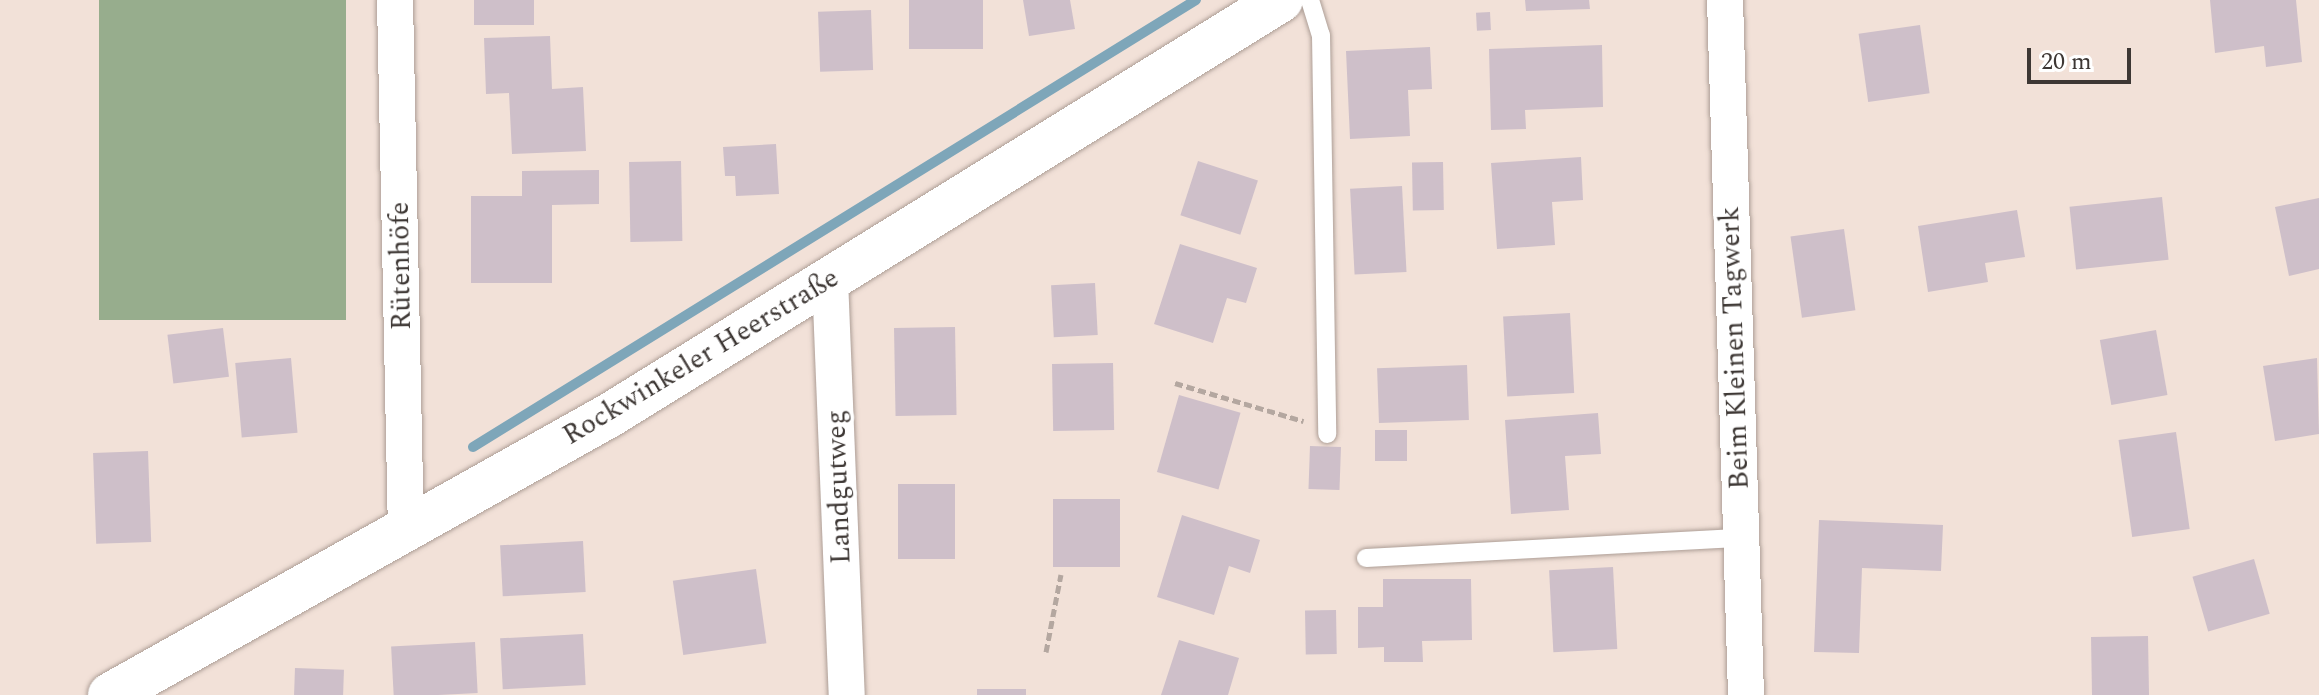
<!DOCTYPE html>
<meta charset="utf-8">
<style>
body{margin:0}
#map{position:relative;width:2319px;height:695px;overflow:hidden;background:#f2e1d8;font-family:Spectral,serif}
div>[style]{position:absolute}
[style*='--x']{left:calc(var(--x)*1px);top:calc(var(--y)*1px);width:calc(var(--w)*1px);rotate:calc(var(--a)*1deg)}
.forest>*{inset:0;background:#97ad8d;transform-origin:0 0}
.stream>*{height:10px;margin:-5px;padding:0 5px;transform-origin:5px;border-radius:5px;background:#7ea6b9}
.building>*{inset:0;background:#cebfc9;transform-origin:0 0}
.path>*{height:5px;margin-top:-2.5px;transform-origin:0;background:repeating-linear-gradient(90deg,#b4a7a0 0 8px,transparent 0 12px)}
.roads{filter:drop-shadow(0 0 2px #ad9e96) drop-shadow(0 0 2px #ad9e96)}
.lane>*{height:18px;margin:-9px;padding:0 9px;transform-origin:9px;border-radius:9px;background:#fff}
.street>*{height:36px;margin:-18px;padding:0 18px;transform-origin:18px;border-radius:18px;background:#fff}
.secondary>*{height:44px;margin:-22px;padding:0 22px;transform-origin:22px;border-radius:22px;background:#fff}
span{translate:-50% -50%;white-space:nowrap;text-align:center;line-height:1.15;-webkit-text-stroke:7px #fff;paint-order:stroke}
.street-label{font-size:28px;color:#3d3734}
.scale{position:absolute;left:2027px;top:48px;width:104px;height:36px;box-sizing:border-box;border:4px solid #3d3734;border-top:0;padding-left:10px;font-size:24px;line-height:28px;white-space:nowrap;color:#3d3734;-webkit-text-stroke:6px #fff;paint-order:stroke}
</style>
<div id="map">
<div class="forest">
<i style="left:99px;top:0;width:247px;height:320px"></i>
</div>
<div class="stream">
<i style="--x:473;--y:447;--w:850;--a:-31.73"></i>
</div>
<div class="building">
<i style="left:474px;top:0;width:60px;height:25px"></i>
<i style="left:909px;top:0;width:74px;height:49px"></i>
<i style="clip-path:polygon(1023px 0,1070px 0,1075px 29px,1029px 36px)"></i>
<i style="clip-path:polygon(1525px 0,1589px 0,1590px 9px,1526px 11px)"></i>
<i style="clip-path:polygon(2210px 0,2296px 0,2302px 62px,2266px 67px,2264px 46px,2215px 53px)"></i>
<i style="left:871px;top:10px;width:60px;height:53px;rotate:88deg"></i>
<i style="left:1490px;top:12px;width:18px;height:14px;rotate:87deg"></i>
<i style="left:1920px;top:25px;width:69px;height:62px;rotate:82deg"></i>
<i style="clip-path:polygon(550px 36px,552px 89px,583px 87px,586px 151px,512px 154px,509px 93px,486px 94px,484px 38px)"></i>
<i style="clip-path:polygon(1602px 45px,1603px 107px,1525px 110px,1526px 129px,1491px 130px,1489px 49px)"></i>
<i style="clip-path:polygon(1430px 47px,1432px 89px,1408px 90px,1410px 136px,1350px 139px,1346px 51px)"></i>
<i style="clip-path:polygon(776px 144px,779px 194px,736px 196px,735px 176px,725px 176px,723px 147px)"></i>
<i style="clip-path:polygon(1581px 157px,1583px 200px,1552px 202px,1555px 245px,1497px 249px,1491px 163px)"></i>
<i style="left:681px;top:161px;width:80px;height:52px;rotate:89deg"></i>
<i style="left:1198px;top:161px;width:63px;height:57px;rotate:18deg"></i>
<i style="left:1443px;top:162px;width:48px;height:31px;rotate:89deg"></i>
<i style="clip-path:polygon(599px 170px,599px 204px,552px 205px,552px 283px,471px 283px,471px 196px,522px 196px,522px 171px)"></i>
<i style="left:1402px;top:186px;width:86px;height:52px;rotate:87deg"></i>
<i style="left:2162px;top:197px;width:63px;height:93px;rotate:84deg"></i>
<i style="clip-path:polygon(2319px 198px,2319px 269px,2289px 276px,2275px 207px)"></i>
<i style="clip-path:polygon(2017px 210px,2025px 257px,1985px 263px,1988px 282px,1928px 292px,1918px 226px)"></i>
<i style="left:1844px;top:229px;width:82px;height:54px;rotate:82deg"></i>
<i style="clip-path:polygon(1180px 244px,1257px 268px,1246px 303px,1227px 298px,1213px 343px,1154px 324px)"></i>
<i style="left:1095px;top:283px;width:52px;height:44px;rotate:87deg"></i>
<i style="left:1570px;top:313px;width:80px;height:67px;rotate:87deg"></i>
<i style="left:955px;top:327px;width:88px;height:61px;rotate:89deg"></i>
<i style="left:223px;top:328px;width:49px;height:56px;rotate:83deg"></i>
<i style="left:2156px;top:330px;width:66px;height:57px;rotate:80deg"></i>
<i style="left:291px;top:358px;width:75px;height:56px;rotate:85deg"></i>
<i style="clip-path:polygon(2317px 358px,2319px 434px,2275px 441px,2263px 366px)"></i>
<i style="left:1113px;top:363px;width:67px;height:61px;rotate:89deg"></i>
<i style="left:1467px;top:365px;width:55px;height:90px;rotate:88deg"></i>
<i style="left:1179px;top:395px;width:64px;height:80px;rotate:16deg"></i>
<i style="clip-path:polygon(1598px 413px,1601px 454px,1565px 456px,1569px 510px,1511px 514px,1505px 420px)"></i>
<i style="left:1375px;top:430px;width:32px;height:31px"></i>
<i style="left:2176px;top:432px;width:98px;height:58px;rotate:82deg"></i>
<i style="left:1310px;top:446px;width:31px;height:43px;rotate:2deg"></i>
<i style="left:148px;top:451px;width:91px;height:55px;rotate:88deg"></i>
<i style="left:898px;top:484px;width:57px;height:75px"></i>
<i style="left:1053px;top:499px;width:67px;height:68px"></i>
<i style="clip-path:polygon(1182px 515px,1260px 540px,1250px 573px,1229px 566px,1214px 615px,1157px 597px)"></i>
<i style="clip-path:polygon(1819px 520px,1943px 525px,1941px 571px,1862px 568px,1859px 653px,1814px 652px)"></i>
<i style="left:583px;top:541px;width:51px;height:83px;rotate:87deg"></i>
<i style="left:2254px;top:559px;width:57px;height:64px;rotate:74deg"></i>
<i style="left:1613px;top:567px;width:82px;height:64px;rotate:87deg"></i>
<i style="left:756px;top:569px;width:75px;height:84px;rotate:82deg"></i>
<i style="clip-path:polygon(1383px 579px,1471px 579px,1472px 640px,1422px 641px,1423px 662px,1384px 662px,1384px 647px,1358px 648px,1358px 607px,1383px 607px)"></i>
<i style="left:1336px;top:610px;width:44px;height:31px;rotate:89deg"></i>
<i style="left:583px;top:634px;width:51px;height:83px;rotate:87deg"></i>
<i style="left:2148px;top:636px;width:59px;height:57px;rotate:89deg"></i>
<i style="clip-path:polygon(1179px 640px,1239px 658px,1228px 695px,1161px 695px)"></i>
<i style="left:475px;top:642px;width:51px;height:84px;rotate:87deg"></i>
<i style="left:295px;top:668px;width:49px;height:27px;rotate:2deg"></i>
<i style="left:977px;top:689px;width:49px;height:6px"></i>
</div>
<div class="path">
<i style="--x:1175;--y:383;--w:134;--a:16.5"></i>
<i style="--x:1046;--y:652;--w:79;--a:-79.1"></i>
</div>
<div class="roads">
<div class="lane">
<i style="--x:1310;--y:0;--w:37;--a:73"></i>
<i style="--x:1321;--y:35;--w:399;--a:89.1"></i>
<i style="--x:1366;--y:558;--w:376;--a:-3.1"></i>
</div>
<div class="street">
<i style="--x:395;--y:0;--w:532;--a:88.82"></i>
<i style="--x:1725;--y:0;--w:695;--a:88.27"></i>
<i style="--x:830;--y:279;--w:416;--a:87.7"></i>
</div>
<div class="secondary">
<i style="--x:110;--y:695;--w:573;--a:-29.25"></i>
<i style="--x:610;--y:415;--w:789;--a:-31.74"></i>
</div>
</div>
<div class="street-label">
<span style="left:401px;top:266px;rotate:-91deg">Rütenhöfe</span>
<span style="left:1735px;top:348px;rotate:-92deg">Beim Kleinen Tagwerk</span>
<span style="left:701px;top:357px;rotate:-31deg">Rockwinkeler Heerstraße</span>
<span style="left:839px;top:487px;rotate:-92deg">Landgutweg</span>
</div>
<div class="scale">20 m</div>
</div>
